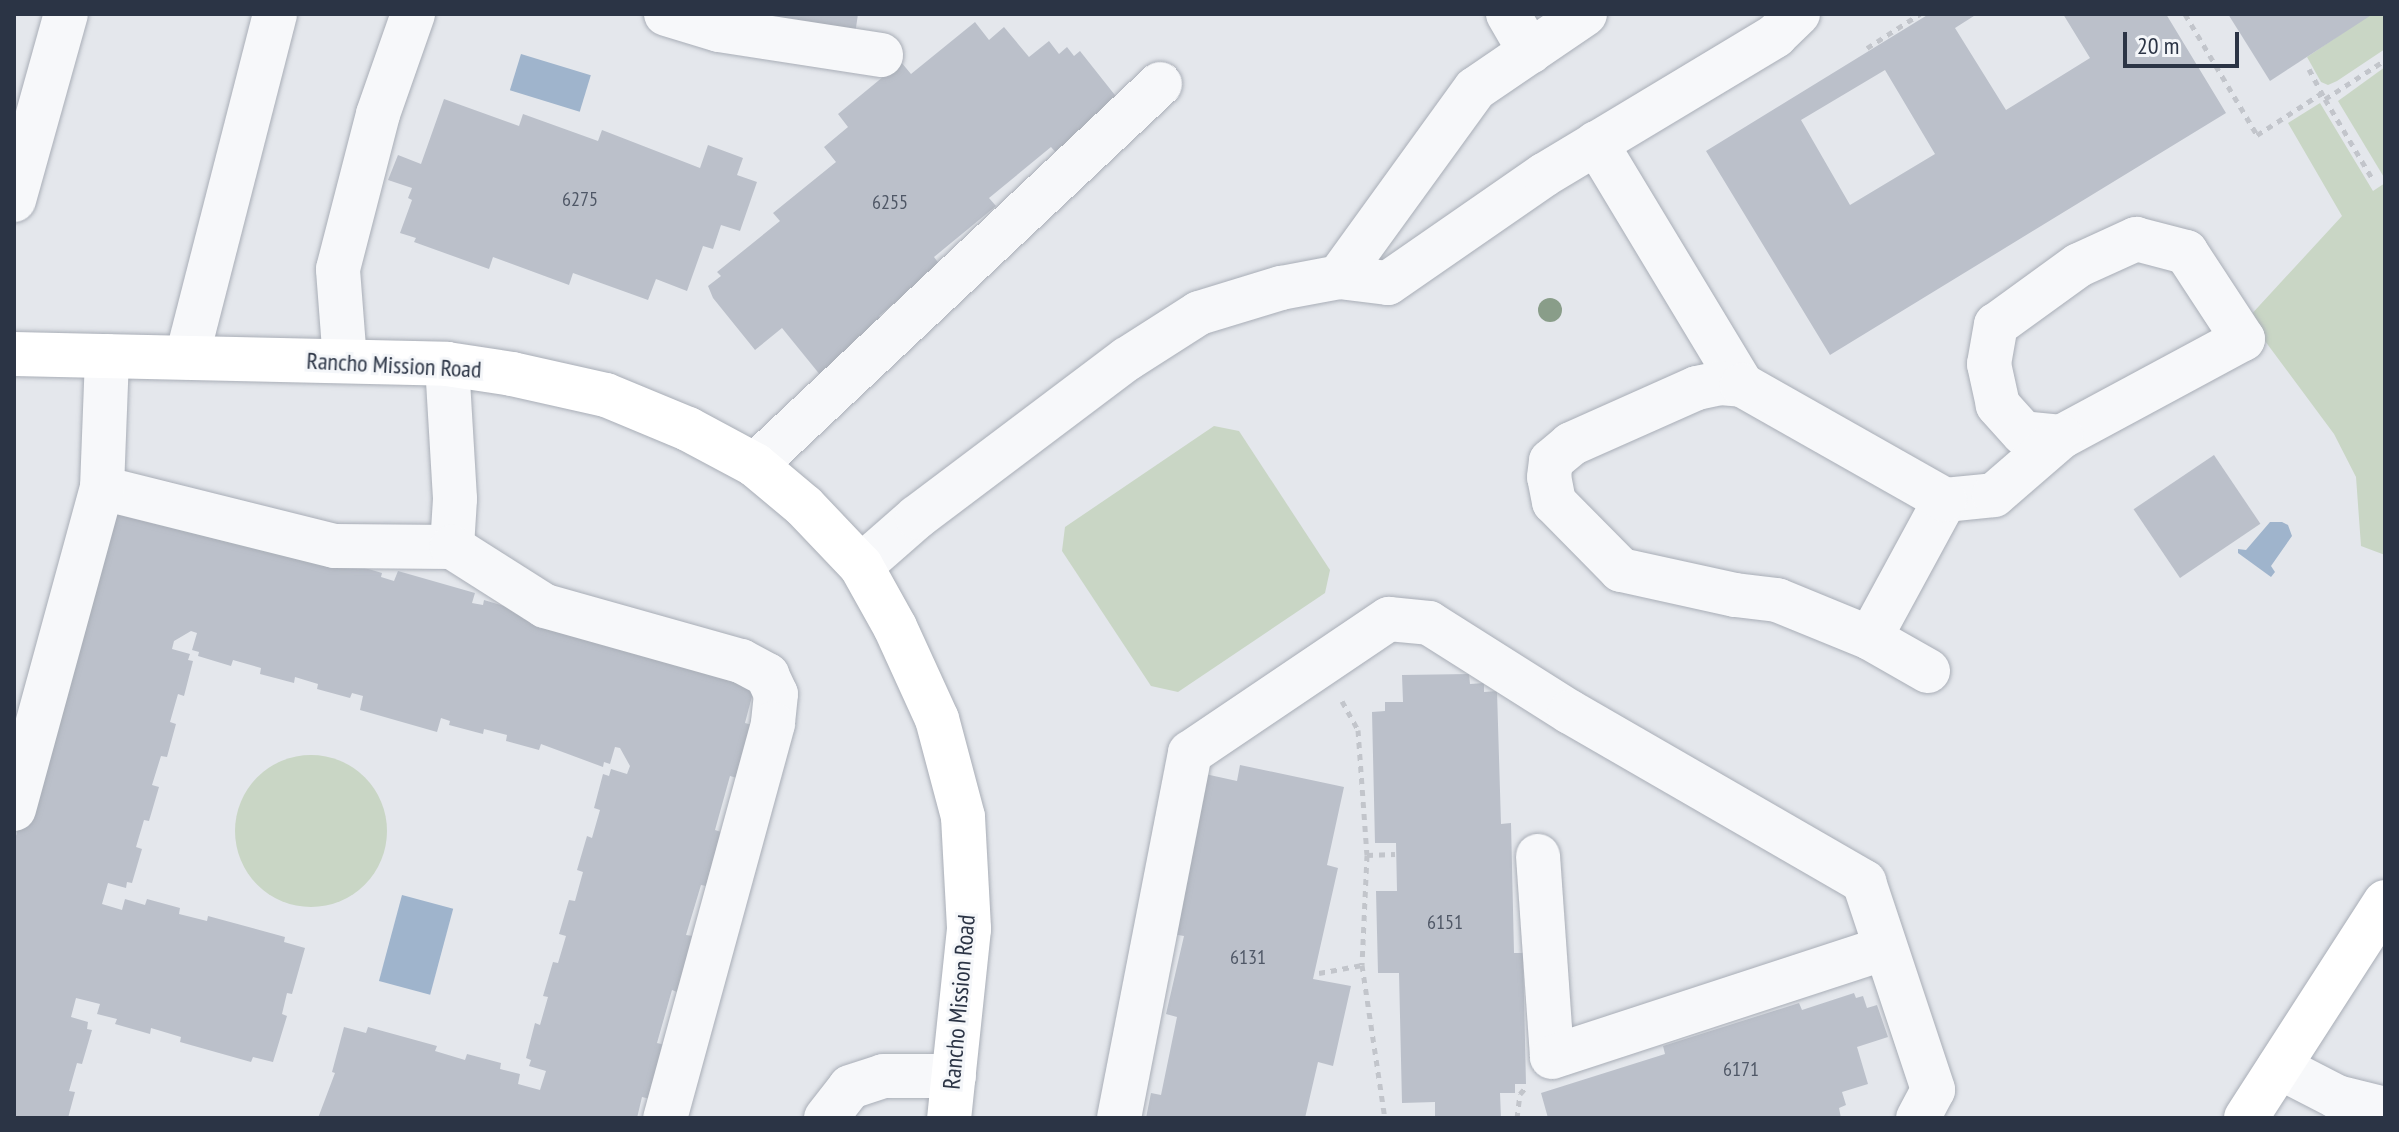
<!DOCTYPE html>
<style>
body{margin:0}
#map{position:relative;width:2399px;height:1132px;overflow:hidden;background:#e4e7ec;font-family:"PT Sans Narrow",sans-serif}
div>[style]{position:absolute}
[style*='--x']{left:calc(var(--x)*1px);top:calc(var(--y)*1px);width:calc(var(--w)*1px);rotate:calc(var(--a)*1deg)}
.green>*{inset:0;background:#c9d6c5}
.round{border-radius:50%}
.water>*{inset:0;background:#9fb4cc;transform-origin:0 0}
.building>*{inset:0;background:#bbc0ca;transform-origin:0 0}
.path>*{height:5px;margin-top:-2.5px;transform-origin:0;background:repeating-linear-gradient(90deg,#c2c5cb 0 6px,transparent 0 12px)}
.roads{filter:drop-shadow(0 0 2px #a9aeb7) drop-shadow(0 0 2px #a9aeb7)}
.minor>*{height:44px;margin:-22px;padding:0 22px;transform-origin:22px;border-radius:22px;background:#f7f8fa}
.major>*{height:44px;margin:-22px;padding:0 22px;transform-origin:22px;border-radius:22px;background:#fff}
.trees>*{width:24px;height:24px;margin:-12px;border-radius:50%;background:#899d89}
span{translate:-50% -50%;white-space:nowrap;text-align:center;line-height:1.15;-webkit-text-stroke:6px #f4f6f9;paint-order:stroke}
.number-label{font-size:20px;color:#4f5766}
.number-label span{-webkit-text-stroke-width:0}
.street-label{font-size:24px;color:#2b3445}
.frame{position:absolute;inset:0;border:16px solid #2b3445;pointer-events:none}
.scale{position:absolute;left:2123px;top:32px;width:116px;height:36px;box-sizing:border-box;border:4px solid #2b3445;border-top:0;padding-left:10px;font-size:24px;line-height:28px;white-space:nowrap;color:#2b3445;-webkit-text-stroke:6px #f4f6f9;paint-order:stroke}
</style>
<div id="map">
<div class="green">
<i style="clip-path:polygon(2371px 14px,2385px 14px,2385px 49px,2337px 81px,2328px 85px,2321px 82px,2307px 57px)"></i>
<i style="clip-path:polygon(2385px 67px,2385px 179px,2338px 101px)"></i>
<i style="clip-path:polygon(2320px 103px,2373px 191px,2385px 183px,2385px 555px,2361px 546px,2356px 477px,2334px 434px,2248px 318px,2342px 216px,2288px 123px)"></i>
<i style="clip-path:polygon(1214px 426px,1239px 431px,1330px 570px,1325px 593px,1178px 692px,1151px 686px,1062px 551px,1065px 527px)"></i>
<i class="round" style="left:235px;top:755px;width:152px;height:152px"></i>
</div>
<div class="water">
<i style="left:521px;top:54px;width:73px;height:38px;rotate:17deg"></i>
<i style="clip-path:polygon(2270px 522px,2282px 522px,2288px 525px,2292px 536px,2271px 566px,2275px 572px,2271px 577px,2238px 553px,2238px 549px,2246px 550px)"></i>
<i style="left:402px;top:895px;width:53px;height:89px;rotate:15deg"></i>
</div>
<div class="building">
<i style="clip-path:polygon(752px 14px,858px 14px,854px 41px)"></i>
<i style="clip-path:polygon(evenodd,1929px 14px,1977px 14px,1955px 28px,2006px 110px,2090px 58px,2063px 14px,2166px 14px,2226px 113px,1830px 355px,1706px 151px,1929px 14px,1885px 70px,1935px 154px,1850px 205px,1801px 120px,1885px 70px)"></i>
<i style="clip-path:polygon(2228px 14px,2373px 14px,2270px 81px)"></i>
<i style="clip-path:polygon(975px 22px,989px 40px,1004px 27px,1029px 57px,1049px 41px,1059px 54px,1067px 47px,1074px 56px,1080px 51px,1122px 104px,1059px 156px,1051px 147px,989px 198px,996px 206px,934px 257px,940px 265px,879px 316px,885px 323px,821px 376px,782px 328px,755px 350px,713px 298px,708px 286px,721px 276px,717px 272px,780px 221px,773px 213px,836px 162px,824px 147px,848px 127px,838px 114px,901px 62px,911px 74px)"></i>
<i style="clip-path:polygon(444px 99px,519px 126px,523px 114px,598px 141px,602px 130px,700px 168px,708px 145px,743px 158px,737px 175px,757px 182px,740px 231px,721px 225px,713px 249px,703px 246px,687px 291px,656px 279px,648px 300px,573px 273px,569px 285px,493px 257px,489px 269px,414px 242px,416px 238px,400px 233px,412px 200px,408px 198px,412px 188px,388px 180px,398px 155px,421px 164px)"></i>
<i style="left:2214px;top:455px;width:83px;height:97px;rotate:56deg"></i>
<i style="clip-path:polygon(108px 502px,328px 557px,382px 573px,381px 577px,394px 581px,398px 571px,475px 593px,472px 603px,483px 605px,484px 600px,756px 681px,745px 723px,752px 725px,737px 778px,730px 776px,715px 830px,721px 832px,706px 886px,701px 885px,686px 935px,693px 936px,677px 992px,672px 990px,657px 1043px,665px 1045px,650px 1099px,642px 1097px,637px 1118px,318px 1118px,335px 1073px,332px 1072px,344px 1027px,366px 1033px,368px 1027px,437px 1046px,435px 1051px,465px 1060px,467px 1054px,501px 1063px,500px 1069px,520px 1074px,518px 1084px,540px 1090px,546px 1071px,529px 1066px,531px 1060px,526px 1058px,535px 1023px,540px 1025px,548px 997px,543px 996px,553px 962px,558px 963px,566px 936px,559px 934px,569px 900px,575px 901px,583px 872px,577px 870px,587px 836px,592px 838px,600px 810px,594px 808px,603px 774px,609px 776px,611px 769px,627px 774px,630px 766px,620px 748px,615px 747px,610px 764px,604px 762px,603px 767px,541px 744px,539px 750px,506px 741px,507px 735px,484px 729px,483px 734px,449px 725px,450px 721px,441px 718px,437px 732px,360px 710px,363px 696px,352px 693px,350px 698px,317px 689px,318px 684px,295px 677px,294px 683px,260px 674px,261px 668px,233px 660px,231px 666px,198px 656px,199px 652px,192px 650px,197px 633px,191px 631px,174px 641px,172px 649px,190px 654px,188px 660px,193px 661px,184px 696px,178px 694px,170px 722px,176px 724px,167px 757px,161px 756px,152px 785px,159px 787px,149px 821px,144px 820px,136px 847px,142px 849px,132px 883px,127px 882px,126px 888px,108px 883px,102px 904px,122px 910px,125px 899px,145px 905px,147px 899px,180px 908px,179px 914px,207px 921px,208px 916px,285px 937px,284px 942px,305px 948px,292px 994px,287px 993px,282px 1014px,287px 1016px,273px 1062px,253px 1057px,251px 1062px,180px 1042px,181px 1037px,151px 1028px,150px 1034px,115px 1024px,117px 1019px,97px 1014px,100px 1004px,76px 998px,71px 1017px,88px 1022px,87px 1029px,92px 1030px,82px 1064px,77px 1063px,69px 1091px,75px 1092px,68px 1118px,14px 1118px,14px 843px)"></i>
<i style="clip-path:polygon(1469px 674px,1470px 684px,1484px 683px,1484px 692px,1497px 691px,1501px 824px,1511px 823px,1514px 953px,1523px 953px,1526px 1084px,1515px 1084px,1515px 1093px,1500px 1093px,1501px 1118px,1435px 1118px,1435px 1102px,1402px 1103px,1399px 973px,1378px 973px,1376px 891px,1397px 891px,1396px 843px,1375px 843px,1372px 712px,1385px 711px,1385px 702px,1403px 702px,1402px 675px)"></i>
<i style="clip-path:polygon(1240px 765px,1344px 787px,1327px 865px,1338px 868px,1313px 979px,1351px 986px,1333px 1066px,1318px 1062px,1305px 1118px,1146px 1118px,1151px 1093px,1161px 1095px,1177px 1017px,1166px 1014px,1184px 936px,1172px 934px,1196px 772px,1237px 781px)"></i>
<i style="clip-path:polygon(1854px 993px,1856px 998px,1863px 996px,1867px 1008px,1877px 1005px,1888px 1037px,1857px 1047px,1868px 1084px,1842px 1092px,1846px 1105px,1839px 1108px,1841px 1118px,1548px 1118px,1541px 1093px,1665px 1054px,1663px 1046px,1799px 1003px,1802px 1010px)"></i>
</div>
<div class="path">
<i style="--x:2185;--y:14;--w:141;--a:59.2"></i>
<i style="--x:2257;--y:135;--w:77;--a:-32.9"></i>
<i style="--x:1867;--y:48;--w:63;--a:-32.7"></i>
<i style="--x:2309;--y:69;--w:34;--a:62"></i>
<i style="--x:2325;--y:99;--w:72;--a:-33"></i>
<i style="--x:2325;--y:99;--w:94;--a:59.3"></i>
<i style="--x:1342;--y:701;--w:33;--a:61"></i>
<i style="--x:1358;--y:730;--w:125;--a:85.9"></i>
<i style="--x:1367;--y:855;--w:110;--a:92.6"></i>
<i style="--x:1362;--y:965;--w:155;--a:81.5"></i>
<i style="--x:1367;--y:855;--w:28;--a:-2"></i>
<i style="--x:1319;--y:973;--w:44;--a:-10.5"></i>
<i style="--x:1517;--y:1118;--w:24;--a:-83"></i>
<i style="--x:1520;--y:1094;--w:11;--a:-49"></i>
</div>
<div class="roads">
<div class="minor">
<i style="--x:666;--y:14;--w:55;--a:16.8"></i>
<i style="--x:719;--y:30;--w:164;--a:8.8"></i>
<i style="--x:1508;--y:14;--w:44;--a:59.9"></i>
<i style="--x:1585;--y:14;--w:133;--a:145.7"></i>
<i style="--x:1475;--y:89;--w:232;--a:125.9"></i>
<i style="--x:1339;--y:277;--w:49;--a:7"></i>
<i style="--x:1388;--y:283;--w:190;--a:-34.7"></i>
<i style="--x:1544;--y:175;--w:270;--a:-31"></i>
<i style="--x:1775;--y:36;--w:32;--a:-44"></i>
<i style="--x:1596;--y:143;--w:283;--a:58.9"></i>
<i style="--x:14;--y:200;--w:193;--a:-74.4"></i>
<i style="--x:2136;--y:239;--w:52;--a:14.6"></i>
<i style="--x:2186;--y:252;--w:104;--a:56.8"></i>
<i style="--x:2243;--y:339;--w:207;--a:151.7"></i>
<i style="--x:2061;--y:437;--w:38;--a:-174"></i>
<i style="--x:2023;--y:433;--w:38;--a:-132"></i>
<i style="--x:1998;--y:405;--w:42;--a:-102.4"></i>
<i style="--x:1989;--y:364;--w:40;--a:-80"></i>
<i style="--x:1996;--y:325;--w:102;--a:-35.9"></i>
<i style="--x:2079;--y:265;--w:63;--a:-24.5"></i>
<i style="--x:187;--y:357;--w:354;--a:-75.6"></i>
<i style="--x:345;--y:361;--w:92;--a:-94.4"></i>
<i style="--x:338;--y:269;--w:160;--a:-75.5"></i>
<i style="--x:378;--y:114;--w:106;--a:-70.7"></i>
<i style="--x:447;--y:364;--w:135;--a:86.6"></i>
<i style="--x:455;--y:499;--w:48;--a:93.6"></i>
<i style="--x:755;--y:465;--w:556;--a:-43.25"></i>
<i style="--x:102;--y:488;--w:240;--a:14"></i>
<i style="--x:335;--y:546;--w:117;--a:0.5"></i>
<i style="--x:452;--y:547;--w:110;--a:32.4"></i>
<i style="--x:545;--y:606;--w:204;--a:15.7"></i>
<i style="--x:741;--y:661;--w:30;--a:28"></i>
<i style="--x:767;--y:675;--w:21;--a:65"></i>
<i style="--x:776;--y:694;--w:30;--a:96"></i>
<i style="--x:773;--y:724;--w:409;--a:105.3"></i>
<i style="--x:861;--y:566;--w:74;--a:-41.2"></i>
<i style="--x:917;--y:517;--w:263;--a:-37"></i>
<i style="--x:1127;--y:359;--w:85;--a:-32.6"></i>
<i style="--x:1199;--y:313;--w:86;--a:-17"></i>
<i style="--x:1281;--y:288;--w:59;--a:-10.7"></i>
<i style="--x:1870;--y:638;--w:157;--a:-61.5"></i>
<i style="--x:1945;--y:500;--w:49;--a:-5.8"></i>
<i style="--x:1994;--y:495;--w:89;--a:-40.9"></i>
<i style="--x:1928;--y:671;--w:67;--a:-150.4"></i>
<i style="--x:1870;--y:638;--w:100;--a:-157.8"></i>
<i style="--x:1777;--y:600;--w:42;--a:-173.2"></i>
<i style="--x:1735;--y:595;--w:117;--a:-167.6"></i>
<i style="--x:1621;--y:570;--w:95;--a:-134.6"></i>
<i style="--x:1554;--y:502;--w:25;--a:-101"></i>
<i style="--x:1549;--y:477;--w:16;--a:-83"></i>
<i style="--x:1551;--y:461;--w:26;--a:-40"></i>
<i style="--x:1571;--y:444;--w:138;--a:-24"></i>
<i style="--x:1697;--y:388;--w:24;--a:-12"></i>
<i style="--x:1720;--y:383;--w:22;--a:5"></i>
<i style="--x:1742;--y:385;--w:233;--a:29.5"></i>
<i style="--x:14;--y:809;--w:333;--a:-74.7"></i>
<i style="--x:102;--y:488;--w:132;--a:-87.8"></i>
<i style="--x:1538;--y:856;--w:201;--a:86"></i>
<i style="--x:1552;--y:1057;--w:350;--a:-18.1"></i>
<i style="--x:2279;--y:1067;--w:65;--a:27.3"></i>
<i style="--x:2337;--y:1097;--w:49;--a:14"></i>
<i style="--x:826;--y:1118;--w:39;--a:-52"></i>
<i style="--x:850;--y:1087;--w:35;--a:-18"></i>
<i style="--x:883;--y:1076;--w:71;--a:0"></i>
<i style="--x:1119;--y:1118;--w:372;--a:-79"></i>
<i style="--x:1190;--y:753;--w:240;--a:-34"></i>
<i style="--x:1389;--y:619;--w:40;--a:5.7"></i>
<i style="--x:1429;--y:623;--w:167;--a:32.3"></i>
<i style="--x:1570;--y:712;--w:340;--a:30"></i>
<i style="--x:1864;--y:882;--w:219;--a:71.6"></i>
<i style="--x:1933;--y:1090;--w:32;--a:118"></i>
</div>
<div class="major">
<i style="--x:14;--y:354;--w:433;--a:1.3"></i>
<i style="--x:447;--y:364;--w:66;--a:8.7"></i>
<i style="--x:512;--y:374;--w:96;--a:12.6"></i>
<i style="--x:606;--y:395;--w:89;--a:22.5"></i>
<i style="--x:688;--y:429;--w:76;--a:28.2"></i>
<i style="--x:755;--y:465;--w:64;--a:39.9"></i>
<i style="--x:804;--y:506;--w:83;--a:46.5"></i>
<i style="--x:861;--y:566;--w:70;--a:60.9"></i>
<i style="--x:895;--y:627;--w:101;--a:65.5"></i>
<i style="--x:937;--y:719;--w:101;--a:75.1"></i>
<i style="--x:963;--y:817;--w:112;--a:86.9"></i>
<i style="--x:969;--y:929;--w:190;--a:96"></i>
<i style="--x:2246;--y:1118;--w:257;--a:-57.2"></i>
</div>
</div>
<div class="trees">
<i style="left:1550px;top:310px"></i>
</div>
<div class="number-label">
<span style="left:580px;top:199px">6275</span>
<span style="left:890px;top:202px">6255</span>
<span style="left:1445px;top:922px">6151</span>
<span style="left:1248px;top:957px">6131</span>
<span style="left:1741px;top:1069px">6171</span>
</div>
<div class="street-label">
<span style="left:394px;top:365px;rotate:3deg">Rancho Mission Road</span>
<span style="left:959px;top:1002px;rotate:-85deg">Rancho Mission Road</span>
</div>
<div class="frame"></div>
<div class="scale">20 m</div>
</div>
